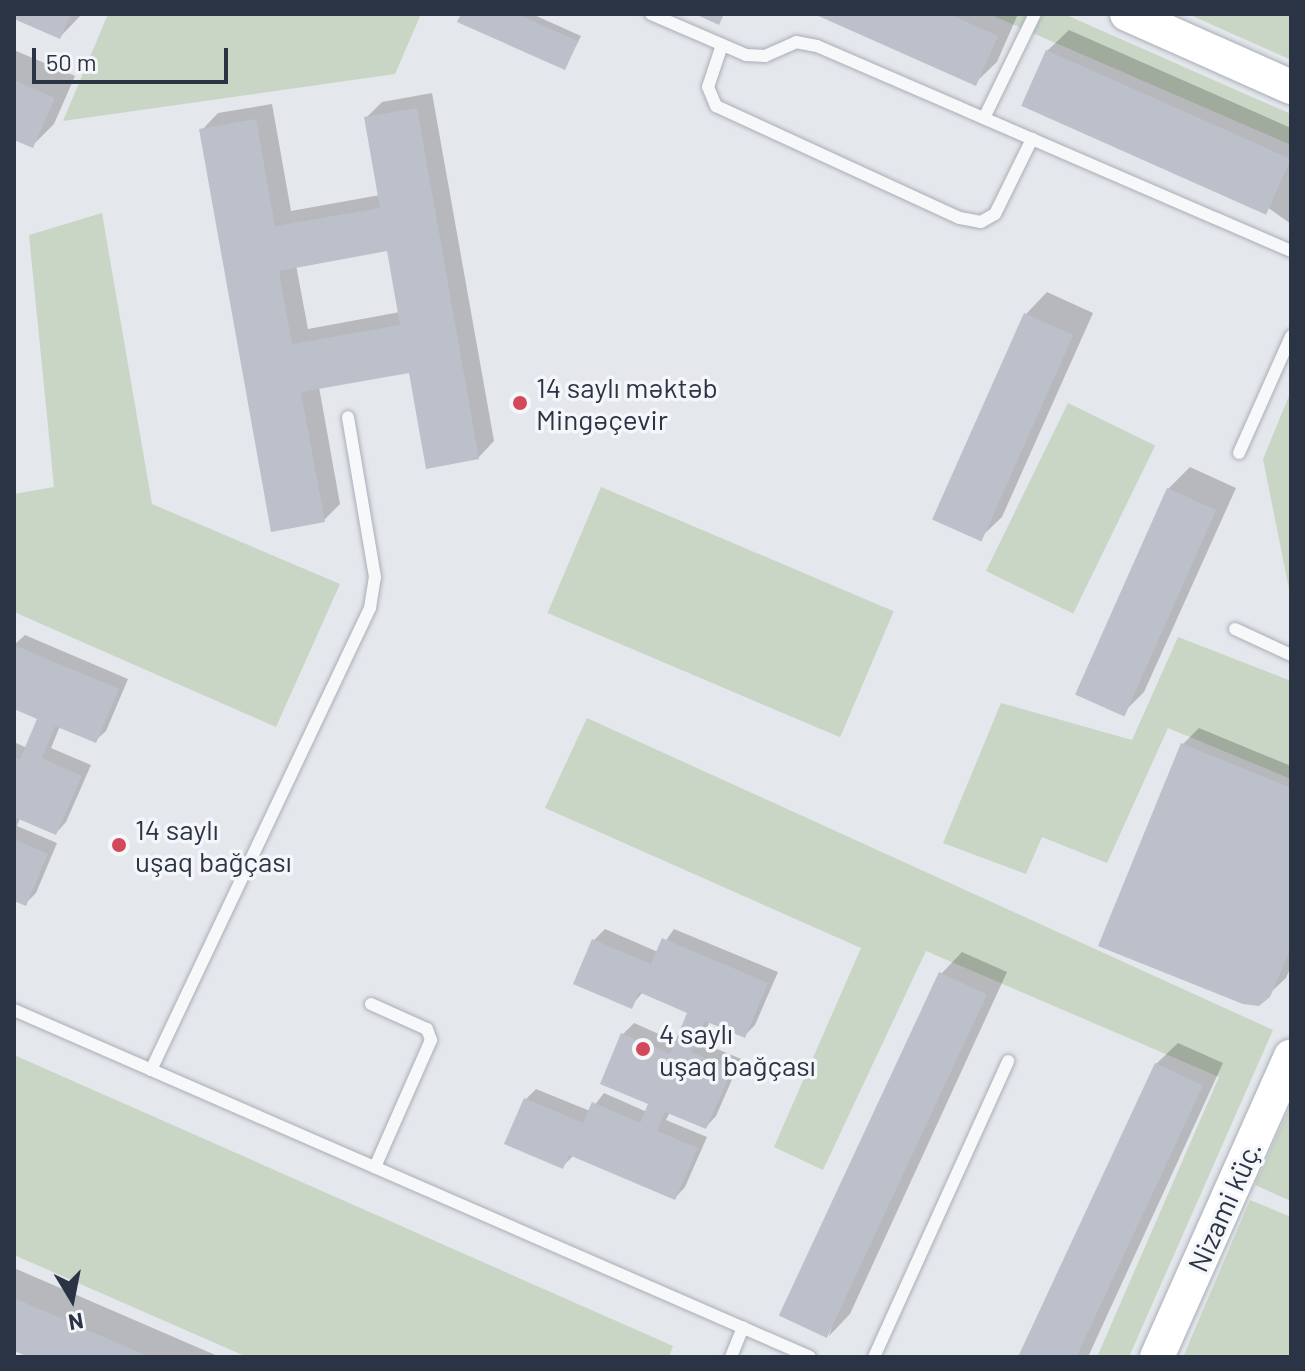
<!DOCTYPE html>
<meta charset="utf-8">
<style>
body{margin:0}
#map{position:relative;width:1305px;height:1371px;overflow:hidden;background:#e4e7ec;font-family:Barlow,sans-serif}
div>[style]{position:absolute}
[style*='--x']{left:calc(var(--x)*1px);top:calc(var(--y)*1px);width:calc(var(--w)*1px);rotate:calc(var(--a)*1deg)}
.green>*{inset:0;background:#c9d6c5;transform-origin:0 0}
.shadow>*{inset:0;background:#0003}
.building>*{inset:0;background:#bbc0ca;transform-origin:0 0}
.roads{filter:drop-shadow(0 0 2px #a9aeb7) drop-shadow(0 0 2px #a9aeb7)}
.lane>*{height:12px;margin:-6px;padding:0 6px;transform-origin:6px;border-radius:6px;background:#f7f8fa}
.secondary>*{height:34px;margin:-17px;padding:0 17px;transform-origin:17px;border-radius:17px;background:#fff}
.dots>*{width:22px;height:22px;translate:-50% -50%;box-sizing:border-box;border:4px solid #f4f6f9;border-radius:50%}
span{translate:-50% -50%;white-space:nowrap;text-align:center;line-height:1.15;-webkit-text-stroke:7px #f4f6f9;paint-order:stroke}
.poi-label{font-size:28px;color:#2b3445}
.left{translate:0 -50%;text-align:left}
.street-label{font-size:28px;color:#2b3445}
.frame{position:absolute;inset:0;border:16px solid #2b3445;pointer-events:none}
.north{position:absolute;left:32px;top:1259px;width:80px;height:80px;-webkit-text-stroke:6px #f4f6f9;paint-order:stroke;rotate:170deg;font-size:22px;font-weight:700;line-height:32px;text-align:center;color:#2b3445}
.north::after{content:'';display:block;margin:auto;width:28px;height:36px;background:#2b3445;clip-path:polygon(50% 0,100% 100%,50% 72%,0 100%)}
.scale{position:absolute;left:32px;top:48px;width:196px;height:36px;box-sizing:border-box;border:4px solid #2b3445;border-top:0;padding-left:10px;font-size:24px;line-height:28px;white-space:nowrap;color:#2b3445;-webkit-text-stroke:6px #f4f6f9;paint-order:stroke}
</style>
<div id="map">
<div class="green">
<i style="clip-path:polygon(108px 14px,421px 14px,395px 74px,63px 121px)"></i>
<i style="clip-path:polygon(989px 14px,1064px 14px,1291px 114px,1291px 145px)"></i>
<i style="clip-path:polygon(1188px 14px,1291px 14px,1291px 60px)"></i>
<i style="clip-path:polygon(102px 213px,152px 504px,340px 584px,276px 727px,14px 612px,14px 494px,54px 487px,29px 235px)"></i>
<i style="clip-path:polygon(1291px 391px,1291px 599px,1263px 459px)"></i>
<i style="left:1068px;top:403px;width:97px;height:187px;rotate:26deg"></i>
<i style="left:601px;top:487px;width:318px;height:137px;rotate:23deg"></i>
<i style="clip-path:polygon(1178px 637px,1291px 681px,1291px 779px,1168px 728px,1107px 863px,1042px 837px,1026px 874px,943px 843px,1001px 703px,1132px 740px)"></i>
<i style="clip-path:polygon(587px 718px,1273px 1030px,1129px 1357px,1097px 1357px,1219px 1077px,926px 951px,823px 1170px,774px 1147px,861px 948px,545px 808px)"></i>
<i style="clip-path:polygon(14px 1055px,673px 1346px,669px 1357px,247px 1357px,14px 1255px)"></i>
<i style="clip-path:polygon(1291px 1104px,1291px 1201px,1255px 1185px)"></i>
<i style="clip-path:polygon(1250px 1200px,1291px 1217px,1291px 1357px,1183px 1357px)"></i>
</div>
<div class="shadow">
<i style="clip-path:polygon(16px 14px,82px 14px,60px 37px)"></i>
<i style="clip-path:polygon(463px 14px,532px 14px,581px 36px,565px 68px)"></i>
<i style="clip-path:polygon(819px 14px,1018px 14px,997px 62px,975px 83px)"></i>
<i style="clip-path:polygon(1069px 30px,1291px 128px,1291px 224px,1047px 51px)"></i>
<i style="clip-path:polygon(14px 50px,75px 76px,54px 124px,32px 146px,14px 138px)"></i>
<i style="clip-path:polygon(evenodd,432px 93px,494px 441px,478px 458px,410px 371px,319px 387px,340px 504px,324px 520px,202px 130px,218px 113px,272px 104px,291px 211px,380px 195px,366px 118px,382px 102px,432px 93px,389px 249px,400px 312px,308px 329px,296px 265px,389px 249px)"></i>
<i style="clip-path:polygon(1047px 292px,1093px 313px,1002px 517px,980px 538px,1026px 314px)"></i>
<i style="clip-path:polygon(1190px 467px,1236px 488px,1144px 692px,1123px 713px,1168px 489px)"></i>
<i style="clip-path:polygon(25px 635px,128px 679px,106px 731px,95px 741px,60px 726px,51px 748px,91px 765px,66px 822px,56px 833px,20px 818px,17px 826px,57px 843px,36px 893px,25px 904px,14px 899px,14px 742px,27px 748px,40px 718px,14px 707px,14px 645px)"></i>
<i style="clip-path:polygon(1199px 728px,1291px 766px,1291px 966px,1286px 978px,1268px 995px,1183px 744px)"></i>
<i style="clip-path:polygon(605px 929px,658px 952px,674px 929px,778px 972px,755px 1025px,745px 1035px,710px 1021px,701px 1042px,741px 1059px,716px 1116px,706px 1127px,670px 1112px,666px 1120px,707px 1137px,685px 1187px,675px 1198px,573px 1156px,562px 1167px,526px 1099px,536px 1089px,590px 1111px,604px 1093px,647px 1112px,650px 1103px,623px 1034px,634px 1023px,677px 1042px,690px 1012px,643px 992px,631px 1006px,594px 940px)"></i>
<i style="clip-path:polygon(962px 952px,1007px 972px,850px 1314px,829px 1336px,941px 974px)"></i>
<i style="clip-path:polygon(1178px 1043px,1223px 1063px,1088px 1357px,1022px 1357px,1156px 1064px)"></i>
<i style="clip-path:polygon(14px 1268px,220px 1357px,34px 1357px,14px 1349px)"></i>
</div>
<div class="building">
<i style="clip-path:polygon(14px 14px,71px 14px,60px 39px,14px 19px)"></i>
<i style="clip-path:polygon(461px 14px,517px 14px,578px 41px,565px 70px,457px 22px)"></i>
<i style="clip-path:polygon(695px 14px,724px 14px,719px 25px)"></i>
<i style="clip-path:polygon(814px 14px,949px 14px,998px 36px,976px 86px)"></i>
<i style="left:1046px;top:50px;width:268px;height:61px;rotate:24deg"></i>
<i style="clip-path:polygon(14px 80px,55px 98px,33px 148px,14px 140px)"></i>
<i style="clip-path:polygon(evenodd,417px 108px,479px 459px,426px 469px,409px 373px,301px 392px,325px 522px,271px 532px,199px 129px,256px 119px,275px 226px,380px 208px,364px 117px,417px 108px,387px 251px,400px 325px,292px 344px,279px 271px,387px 251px)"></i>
<i style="left:1024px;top:313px;width:54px;height:226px;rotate:24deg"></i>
<i style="left:1167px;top:488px;width:54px;height:226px;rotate:24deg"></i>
<i style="clip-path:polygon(14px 645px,119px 689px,96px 743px,55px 726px,42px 758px,82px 776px,56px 835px,14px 817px,14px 757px,20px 759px,37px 719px,14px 709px)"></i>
<i style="clip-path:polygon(1181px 743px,1291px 788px,1291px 948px,1270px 997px,1259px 1006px,1243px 1004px,1098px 946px)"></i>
<i style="clip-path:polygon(14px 839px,48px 854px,26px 906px,14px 901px)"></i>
<i style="clip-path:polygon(662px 938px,768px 983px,745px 1038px,705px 1021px,691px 1052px,732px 1070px,706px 1129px,665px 1112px,657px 1131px,698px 1148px,675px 1200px,569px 1155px,563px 1169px,504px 1144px,524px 1098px,583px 1123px,592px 1102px,640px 1123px,648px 1104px,600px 1084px,621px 1033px,670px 1054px,687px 1013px,639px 992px,632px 1009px,573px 984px,592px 939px,651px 964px)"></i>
<i style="left:939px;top:972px;width:53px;height:379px;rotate:25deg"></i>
<i style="left:1155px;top:1063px;width:53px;height:324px;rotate:25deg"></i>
<i style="clip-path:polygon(14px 1298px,150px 1357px,29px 1357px,14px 1351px)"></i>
</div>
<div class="roads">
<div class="lane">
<i style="--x:651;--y:14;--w:103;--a:23.3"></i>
<i style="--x:746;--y:55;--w:19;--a:3"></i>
<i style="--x:765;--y:56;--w:34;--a:-24"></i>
<i style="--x:796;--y:42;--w:21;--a:11"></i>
<i style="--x:817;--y:46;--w:516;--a:23.39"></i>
<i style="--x:722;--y:45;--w:44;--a:108.4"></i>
<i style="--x:708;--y:87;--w:21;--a:67"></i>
<i style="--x:716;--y:106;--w:268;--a:24.7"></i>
<i style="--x:960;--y:218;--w:21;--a:11"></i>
<i style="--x:981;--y:222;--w:16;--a:-30"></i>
<i style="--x:995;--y:214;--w:84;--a:-63.7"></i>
<i style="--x:984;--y:118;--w:116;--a:-63.9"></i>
<i style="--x:1239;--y:453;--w:128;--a:-66"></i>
<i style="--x:1235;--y:629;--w:62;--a:24.9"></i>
<i style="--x:371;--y:1004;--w:61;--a:24.1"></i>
<i style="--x:427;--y:1029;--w:12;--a:70"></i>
<i style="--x:431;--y:1040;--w:139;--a:113.8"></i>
<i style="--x:14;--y:1010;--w:868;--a:23.55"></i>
<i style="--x:151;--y:1070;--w:511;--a:-64.64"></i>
<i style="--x:370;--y:608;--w:31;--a:-81"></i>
<i style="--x:375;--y:577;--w:162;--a:-99.6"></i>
<i style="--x:731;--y:1357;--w:32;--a:-68"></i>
<i style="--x:874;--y:1357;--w:325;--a:-65.6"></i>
</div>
<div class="secondary">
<i style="--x:1127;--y:14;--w:180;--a:24"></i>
<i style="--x:1157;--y:1357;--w:329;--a:-66"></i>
</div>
</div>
<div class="dots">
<i style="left:520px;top:403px;background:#d1495b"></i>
<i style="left:119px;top:845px;background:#d1495b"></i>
<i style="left:643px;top:1049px;background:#d1495b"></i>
</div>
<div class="poi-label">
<span class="left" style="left:536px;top:403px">14 saylı məktəb<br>Mingəçevir</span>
<span class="left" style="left:135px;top:845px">14 saylı<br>uşaq bağçası</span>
<span class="left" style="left:659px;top:1049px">4 saylı<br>uşaq bağçası</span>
</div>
<div class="street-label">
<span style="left:1224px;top:1206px;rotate:-66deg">Nizami küç.</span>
</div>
<div class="frame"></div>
<div class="north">N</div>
<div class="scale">50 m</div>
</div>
